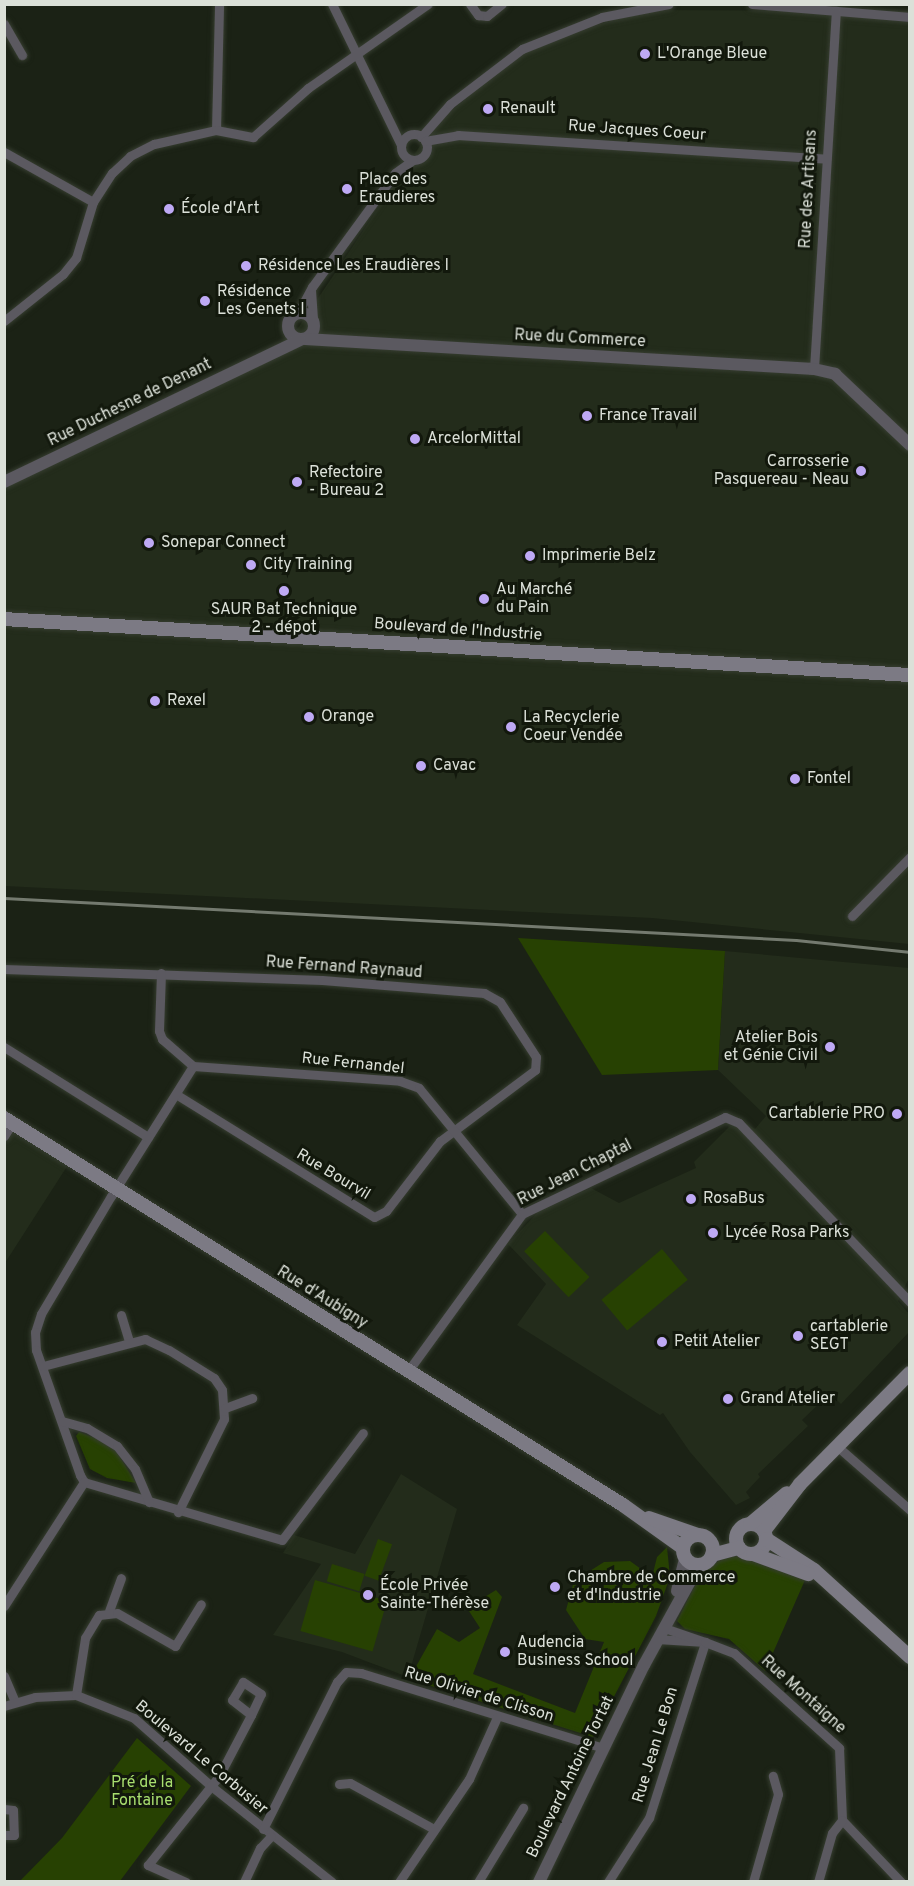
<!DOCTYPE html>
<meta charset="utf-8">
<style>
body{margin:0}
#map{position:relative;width:914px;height:1886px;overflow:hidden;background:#1b2215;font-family:Overpass,sans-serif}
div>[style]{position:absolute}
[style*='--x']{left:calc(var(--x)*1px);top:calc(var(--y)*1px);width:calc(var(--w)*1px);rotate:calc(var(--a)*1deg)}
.built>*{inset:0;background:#232c1b}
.green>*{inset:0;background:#274102;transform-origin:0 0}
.roads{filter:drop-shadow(0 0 2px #363d30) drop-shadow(0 0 2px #363d30)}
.minor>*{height:9px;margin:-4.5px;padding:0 4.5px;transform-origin:4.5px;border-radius:4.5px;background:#5b5960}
.minor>.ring{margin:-4.5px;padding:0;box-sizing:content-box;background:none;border:9px solid #5b5960;border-radius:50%}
.tertiary>*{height:12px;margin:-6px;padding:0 6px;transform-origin:6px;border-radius:6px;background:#5b5960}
.tertiary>.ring{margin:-6px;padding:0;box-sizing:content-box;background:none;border:12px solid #5b5960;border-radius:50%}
.secondary>*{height:14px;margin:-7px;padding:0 7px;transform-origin:7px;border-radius:7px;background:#7c7a84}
.secondary>.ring{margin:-7px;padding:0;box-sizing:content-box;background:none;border:14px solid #7c7a84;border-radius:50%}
.rail>*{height:3px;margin:-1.5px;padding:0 1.5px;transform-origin:1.5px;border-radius:1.5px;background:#747a6f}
.dots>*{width:16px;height:16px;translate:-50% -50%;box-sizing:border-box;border:3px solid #12180c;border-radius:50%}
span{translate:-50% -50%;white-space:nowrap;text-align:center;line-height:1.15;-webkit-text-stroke:6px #12180c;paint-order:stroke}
.poi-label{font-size:16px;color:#dbe0d8}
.left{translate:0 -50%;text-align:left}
.right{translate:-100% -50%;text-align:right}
.street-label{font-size:16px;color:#dbe0d8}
.park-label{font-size:16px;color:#a8de6f}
.frame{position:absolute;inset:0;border:6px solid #dbe0d8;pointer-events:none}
</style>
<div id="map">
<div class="built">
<i style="clip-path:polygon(650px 10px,909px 11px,909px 944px,652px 918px,5px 886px,5px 486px,253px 366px,298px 328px,432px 128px,529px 44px)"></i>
<i style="clip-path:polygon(725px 951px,909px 968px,910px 1276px,898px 1301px,909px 1314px,909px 1332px,841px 1404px,834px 1397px,828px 1404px,823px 1400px,802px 1420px,808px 1426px,758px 1474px,760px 1477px,746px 1492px,750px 1498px,736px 1505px,690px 1452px,663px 1413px,660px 1415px,517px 1325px,546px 1284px,508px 1244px,538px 1212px,591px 1188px,619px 1203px,696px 1168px,694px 1162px,738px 1118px,755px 1129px,766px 1116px,718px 1070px)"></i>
<i style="clip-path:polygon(5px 1109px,75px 1154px,5px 1263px)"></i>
<i style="clip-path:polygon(401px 1474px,457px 1509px,408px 1677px,342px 1652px,273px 1635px,321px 1564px,283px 1553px,294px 1535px,355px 1554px)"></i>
</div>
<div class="green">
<i style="clip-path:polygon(518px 938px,725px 951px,718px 1070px,602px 1075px)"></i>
<i style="left:545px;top:1231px;width:64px;height:29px;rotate:46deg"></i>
<i style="left:662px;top:1249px;width:40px;height:79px;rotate:50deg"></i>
<i style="clip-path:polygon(79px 1432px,105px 1442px,116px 1451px,136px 1483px,107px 1478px,90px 1469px,76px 1436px)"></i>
<i style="left:378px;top:1539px;width:15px;height:39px;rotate:20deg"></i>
<i style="clip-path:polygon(667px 1547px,670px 1577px,656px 1616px,593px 1737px,409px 1679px,437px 1629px,459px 1642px,480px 1628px,467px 1608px,496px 1590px,502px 1597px,473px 1674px,575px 1713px,604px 1642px,585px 1639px,566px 1610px,574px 1581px,604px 1562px,630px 1561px,652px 1577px,657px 1557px)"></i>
<i style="clip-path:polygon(740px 1555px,805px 1580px,765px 1671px,729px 1639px,685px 1629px,677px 1621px,702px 1572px,720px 1560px)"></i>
<i style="left:332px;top:1564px;width:34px;height:18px;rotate:17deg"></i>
<i style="left:315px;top:1580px;width:75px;height:53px;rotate:16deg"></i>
<i style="clip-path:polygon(137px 1738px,191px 1786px,120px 1881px,20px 1881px,62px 1838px)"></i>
</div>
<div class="roads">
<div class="minor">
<i style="--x:332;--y:4;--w:157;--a:63.9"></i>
<i style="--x:470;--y:4;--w:14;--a:54"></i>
<i style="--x:478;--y:15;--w:9;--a:6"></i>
<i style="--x:487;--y:16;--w:19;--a:-39"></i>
<i style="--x:752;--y:4;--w:159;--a:4.7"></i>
<i style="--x:4;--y:24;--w:36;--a:60"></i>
<i style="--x:216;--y:130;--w:126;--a:-88.6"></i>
<i class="ring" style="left:401px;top:134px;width:17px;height:17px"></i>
<i style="--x:421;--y:137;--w:44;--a:-48.7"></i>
<i style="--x:450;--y:104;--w:91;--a:-37.4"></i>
<i style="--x:522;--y:49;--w:86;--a:-21.8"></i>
<i style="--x:602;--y:17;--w:68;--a:-11"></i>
<i style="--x:425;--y:141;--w:34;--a:-10"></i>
<i style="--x:458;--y:135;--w:369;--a:3.7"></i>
<i style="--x:4;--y:152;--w:102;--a:29.3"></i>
<i style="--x:311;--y:290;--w:30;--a:86"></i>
<i style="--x:298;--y:313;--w:30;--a:-62"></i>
<i style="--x:312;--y:287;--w:141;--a:-53.9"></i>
<i style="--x:395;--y:173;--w:22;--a:-36"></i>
<i style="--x:4;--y:321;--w:75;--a:-38.5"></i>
<i style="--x:63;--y:274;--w:21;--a:-51"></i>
<i style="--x:76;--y:258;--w:59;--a:-73.1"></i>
<i style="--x:93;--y:202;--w:35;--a:-57"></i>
<i style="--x:112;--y:173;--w:25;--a:-43"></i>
<i style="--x:130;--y:156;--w:27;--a:-27"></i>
<i style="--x:154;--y:144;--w:64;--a:-12.7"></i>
<i style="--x:216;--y:130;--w:38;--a:11"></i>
<i style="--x:253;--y:137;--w:74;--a:-41.7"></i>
<i style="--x:308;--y:88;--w:146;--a:-35"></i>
<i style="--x:814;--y:369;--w:359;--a:-86.5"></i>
<i style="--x:852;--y:916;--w:83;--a:-45.5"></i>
<i style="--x:4;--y:969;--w:318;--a:2"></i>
<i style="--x:322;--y:980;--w:163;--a:4.6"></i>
<i style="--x:484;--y:993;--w:18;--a:29"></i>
<i style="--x:500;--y:1002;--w:66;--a:56.8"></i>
<i style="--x:536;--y:1057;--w:13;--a:94"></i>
<i style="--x:535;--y:1070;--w:119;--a:143.2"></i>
<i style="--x:440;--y:1141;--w:88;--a:127.6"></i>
<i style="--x:386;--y:1211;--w:13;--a:153"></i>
<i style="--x:374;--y:1217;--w:233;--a:-148.2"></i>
<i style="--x:161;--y:973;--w:58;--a:92"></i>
<i style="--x:159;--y:1031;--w:9;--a:69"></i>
<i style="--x:162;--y:1039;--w:41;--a:41.1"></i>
<i style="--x:193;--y:1066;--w:154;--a:122.2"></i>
<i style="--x:111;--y:1196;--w:137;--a:120.7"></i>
<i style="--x:41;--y:1314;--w:19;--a:108"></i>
<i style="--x:35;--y:1332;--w:18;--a:87"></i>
<i style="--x:36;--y:1350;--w:133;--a:70.6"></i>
<i style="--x:80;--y:1475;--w:8;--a:60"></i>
<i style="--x:84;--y:1482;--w:206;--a:16.3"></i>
<i style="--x:282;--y:1540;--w:134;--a:-52.9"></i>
<i style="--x:4;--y:1047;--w:170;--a:32"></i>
<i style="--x:193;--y:1066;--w:208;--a:4.1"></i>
<i style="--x:400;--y:1081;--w:20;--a:20"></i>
<i style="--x:419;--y:1088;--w:163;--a:50.7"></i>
<i style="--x:4;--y:1136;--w:15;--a:-58"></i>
<i style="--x:121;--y:1315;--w:27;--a:73"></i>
<i style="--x:43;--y:1366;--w:106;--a:-14.8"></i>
<i style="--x:145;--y:1339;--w:26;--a:25"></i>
<i style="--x:169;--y:1350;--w:53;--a:31.9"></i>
<i style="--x:214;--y:1378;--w:14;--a:56"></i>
<i style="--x:222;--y:1390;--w:29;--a:86"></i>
<i style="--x:224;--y:1419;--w:104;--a:116.3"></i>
<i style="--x:408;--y:1371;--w:194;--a:-54"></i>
<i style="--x:522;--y:1214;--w:225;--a:-25.5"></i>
<i style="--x:725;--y:1117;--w:15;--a:23"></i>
<i style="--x:739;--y:1123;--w:248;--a:46.3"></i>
<i style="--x:225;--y:1408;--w:29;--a:-20"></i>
<i style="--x:62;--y:1421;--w:26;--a:16"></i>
<i style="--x:87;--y:1428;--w:35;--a:31"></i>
<i style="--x:117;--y:1446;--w:29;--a:52"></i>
<i style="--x:135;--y:1469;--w:36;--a:67"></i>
<i style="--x:838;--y:1447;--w:96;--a:41.2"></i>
<i style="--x:4;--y:1606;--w:148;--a:-57.2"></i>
<i style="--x:109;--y:1611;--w:35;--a:-70"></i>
<i style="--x:657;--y:1639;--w:48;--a:3.6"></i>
<i style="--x:705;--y:1642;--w:43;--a:-161.1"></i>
<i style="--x:4;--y:1676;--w:28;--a:67"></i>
<i style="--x:76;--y:1695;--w:58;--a:-81"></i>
<i style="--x:85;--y:1638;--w:27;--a:-59"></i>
<i style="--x:99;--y:1615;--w:18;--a:-6"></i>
<i style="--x:117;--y:1613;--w:67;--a:29.6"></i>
<i style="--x:175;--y:1646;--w:49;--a:-58.2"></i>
<i style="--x:4;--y:1706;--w:32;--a:-16"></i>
<i style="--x:35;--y:1697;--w:41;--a:-2.8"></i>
<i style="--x:76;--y:1695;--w:62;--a:21.6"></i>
<i style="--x:134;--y:1718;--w:103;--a:41.4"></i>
<i style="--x:211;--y:1786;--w:154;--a:38.4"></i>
<i style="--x:339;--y:1784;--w:11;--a:-5"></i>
<i style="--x:350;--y:1783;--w:96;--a:28.7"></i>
<i style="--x:4;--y:1809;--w:9;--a:6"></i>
<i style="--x:13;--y:1810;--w:25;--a:88"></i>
<i style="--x:14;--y:1835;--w:10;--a:180"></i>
<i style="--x:263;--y:1829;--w:165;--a:-63.3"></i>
<i style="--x:337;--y:1682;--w:13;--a:-48"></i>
<i style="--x:346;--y:1672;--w:15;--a:4"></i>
<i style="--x:361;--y:1673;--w:253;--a:17.2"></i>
<i style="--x:186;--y:1882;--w:42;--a:-155.9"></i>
<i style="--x:148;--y:1865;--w:114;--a:-51.4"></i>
<i style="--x:219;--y:1776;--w:69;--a:-62.3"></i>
<i style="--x:251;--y:1715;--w:23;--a:-65"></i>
<i style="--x:261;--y:1694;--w:22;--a:-146"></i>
<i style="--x:243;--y:1682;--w:21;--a:121"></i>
<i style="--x:232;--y:1700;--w:24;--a:38"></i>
<i style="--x:244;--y:1882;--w:38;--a:-65"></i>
<i style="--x:260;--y:1848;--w:16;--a:-47"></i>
<i style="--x:399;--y:1882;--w:125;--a:-55.8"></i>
<i style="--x:469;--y:1779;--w:68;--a:-65.7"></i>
<i style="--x:478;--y:1882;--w:87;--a:-58.7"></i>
<i style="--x:608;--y:1882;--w:76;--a:-57.4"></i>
<i style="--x:649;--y:1818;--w:185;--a:-72.3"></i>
<i style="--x:705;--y:1642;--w:31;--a:21"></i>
<i style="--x:734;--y:1653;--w:142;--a:42.1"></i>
<i style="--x:839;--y:1748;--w:72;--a:87.6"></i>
<i style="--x:842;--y:1820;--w:86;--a:46.4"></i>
<i style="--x:753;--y:1882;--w:91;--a:-74.1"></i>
<i style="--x:778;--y:1794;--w:19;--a:-106"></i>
<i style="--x:818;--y:1882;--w:51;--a:-74.1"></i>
<i style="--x:832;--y:1833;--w:16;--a:-52"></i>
</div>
<div class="tertiary">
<i class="ring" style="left:288px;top:313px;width:14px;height:14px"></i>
<i style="--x:305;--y:339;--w:510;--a:3.37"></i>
<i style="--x:814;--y:369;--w:22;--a:13"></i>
<i style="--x:835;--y:374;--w:103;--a:43.4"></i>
<i style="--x:4;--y:482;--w:328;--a:-25.6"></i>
<i style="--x:677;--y:1591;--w:34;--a:-76"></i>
<i style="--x:539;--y:1882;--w:241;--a:-64.2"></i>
<i style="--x:644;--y:1665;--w:114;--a:-61.2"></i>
</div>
<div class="secondary">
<i style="--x:4;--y:619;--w:908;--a:3.54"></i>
<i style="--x:4;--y:1118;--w:730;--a:32.01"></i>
<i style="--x:623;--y:1505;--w:74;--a:35.6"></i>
<i style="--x:649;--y:1518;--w:52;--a:19.1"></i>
<i class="ring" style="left:736px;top:1524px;width:16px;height:16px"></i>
<i style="--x:750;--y:1524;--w:48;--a:-40"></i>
<i style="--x:764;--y:1531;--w:59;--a:-52.5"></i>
<i style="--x:800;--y:1484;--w:156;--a:-45.3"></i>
<i class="ring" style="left:683px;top:1535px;width:16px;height:16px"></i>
<i style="--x:766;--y:1539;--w:57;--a:32.9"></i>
<i style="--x:814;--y:1570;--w:130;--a:42.2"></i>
<i style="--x:753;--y:1554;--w:59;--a:20"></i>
<i style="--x:712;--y:1555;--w:28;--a:-15"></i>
</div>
</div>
<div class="rail">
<i style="--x:4;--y:898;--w:793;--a:3.04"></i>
<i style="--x:796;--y:940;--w:115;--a:6"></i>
</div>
<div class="dots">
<i style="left:645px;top:54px;background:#bea9f4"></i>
<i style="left:488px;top:109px;background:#bea9f4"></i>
<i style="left:347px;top:189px;background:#bea9f4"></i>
<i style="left:169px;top:209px;background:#bea9f4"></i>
<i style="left:246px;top:266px;background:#bea9f4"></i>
<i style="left:205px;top:301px;background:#bea9f4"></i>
<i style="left:587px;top:416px;background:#bea9f4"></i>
<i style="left:415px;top:439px;background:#bea9f4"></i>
<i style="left:861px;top:471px;background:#bea9f4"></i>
<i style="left:297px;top:482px;background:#bea9f4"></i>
<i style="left:149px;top:543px;background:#bea9f4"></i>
<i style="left:530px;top:556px;background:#bea9f4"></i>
<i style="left:251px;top:565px;background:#bea9f4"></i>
<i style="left:284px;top:591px;background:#bea9f4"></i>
<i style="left:484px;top:599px;background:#bea9f4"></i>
<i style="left:155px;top:701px;background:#bea9f4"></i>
<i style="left:309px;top:717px;background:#bea9f4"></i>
<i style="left:511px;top:727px;background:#bea9f4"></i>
<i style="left:421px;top:766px;background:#bea9f4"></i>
<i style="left:795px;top:779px;background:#bea9f4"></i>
<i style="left:830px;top:1047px;background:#bea9f4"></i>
<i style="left:897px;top:1114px;background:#bea9f4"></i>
<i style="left:691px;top:1199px;background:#bea9f4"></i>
<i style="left:713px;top:1233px;background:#bea9f4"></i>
<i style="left:798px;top:1336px;background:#bea9f4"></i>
<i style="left:662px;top:1342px;background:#bea9f4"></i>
<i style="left:728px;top:1399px;background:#bea9f4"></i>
<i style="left:555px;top:1587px;background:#bea9f4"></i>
<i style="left:368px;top:1595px;background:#bea9f4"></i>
<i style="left:505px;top:1652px;background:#bea9f4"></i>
</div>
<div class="poi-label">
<span class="left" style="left:657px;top:54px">L'Orange Bleue</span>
<span class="left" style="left:500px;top:109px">Renault</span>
<span class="left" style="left:359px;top:189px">Place des<br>Eraudieres</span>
<span class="left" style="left:181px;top:209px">École d'Art</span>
<span class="left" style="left:258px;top:266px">Résidence Les Eraudières I</span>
<span class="left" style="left:217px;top:301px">Résidence<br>Les Genets I</span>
<span class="left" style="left:599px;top:416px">France Travail</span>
<span class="left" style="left:427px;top:439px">ArcelorMittal</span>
<span class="right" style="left:849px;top:471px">Carrosserie<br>Pasquereau - Neau</span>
<span class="left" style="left:309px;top:482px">Refectoire<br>- Bureau 2</span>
<span class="left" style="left:161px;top:543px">Sonepar Connect</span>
<span class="left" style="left:542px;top:556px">Imprimerie Belz</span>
<span class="left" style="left:263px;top:565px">City Training</span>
<span class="left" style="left:496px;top:599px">Au Marché<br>du Pain</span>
<span style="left:284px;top:619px">SAUR Bat Technique<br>2 - dépot</span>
<span class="left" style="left:167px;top:701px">Rexel</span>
<span class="left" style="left:321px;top:717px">Orange</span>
<span class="left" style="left:523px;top:727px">La Recyclerie<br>Coeur Vendée</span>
<span class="left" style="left:433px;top:766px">Cavac</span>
<span class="left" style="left:807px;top:779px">Fontel</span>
<span class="right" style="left:818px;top:1047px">Atelier Bois<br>et Génie Civil</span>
<span class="right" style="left:885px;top:1114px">Cartablerie PRO</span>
<span class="left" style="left:703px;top:1199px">RosaBus</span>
<span class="left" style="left:725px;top:1233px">Lycée Rosa Parks</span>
<span class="left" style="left:810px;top:1336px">cartablerie<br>SEGT</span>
<span class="left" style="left:674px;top:1342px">Petit Atelier</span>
<span class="left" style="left:740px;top:1399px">Grand Atelier</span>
<span class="left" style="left:567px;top:1587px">Chambre de Commerce<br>et d'Industrie</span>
<span class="left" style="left:380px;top:1595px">École Privée<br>Sainte-Thérèse</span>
<span class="left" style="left:517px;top:1652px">Audencia<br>Business School</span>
</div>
<div class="street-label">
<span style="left:637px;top:131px;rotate:4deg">Rue Jacques Coeur</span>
<span style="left:809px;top:189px;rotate:-87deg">Rue des Artisans</span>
<span style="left:580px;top:339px;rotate:3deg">Rue du Commerce</span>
<span style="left:130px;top:403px;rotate:-26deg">Rue Duchesne de Denant</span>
<span style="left:458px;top:630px;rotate:4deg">Boulevard de l'Industrie</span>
<span style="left:344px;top:968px;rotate:4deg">Rue Fernand Raynaud</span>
<span style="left:353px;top:1064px;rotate:6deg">Rue Fernandel</span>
<span style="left:575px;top:1173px;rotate:-27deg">Rue Jean Chaptal</span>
<span style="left:333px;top:1175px;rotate:31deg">Rue Bourvil</span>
<span style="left:322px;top:1298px;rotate:32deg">Rue d'Aubigny</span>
<span style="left:479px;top:1695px;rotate:17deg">Rue Olivier de Clisson</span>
<span style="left:803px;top:1695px;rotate:42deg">Rue Montaigne</span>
<span style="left:656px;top:1745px;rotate:-73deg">Rue Jean Le Bon</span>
<span style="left:201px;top:1758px;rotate:40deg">Boulevard Le Corbusier</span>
<span style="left:571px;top:1777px;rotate:-64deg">Boulevard Antoine Tortat</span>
</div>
<div class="park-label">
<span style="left:142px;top:1792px">Pré de la<br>Fontaine</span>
</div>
<div class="frame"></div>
</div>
